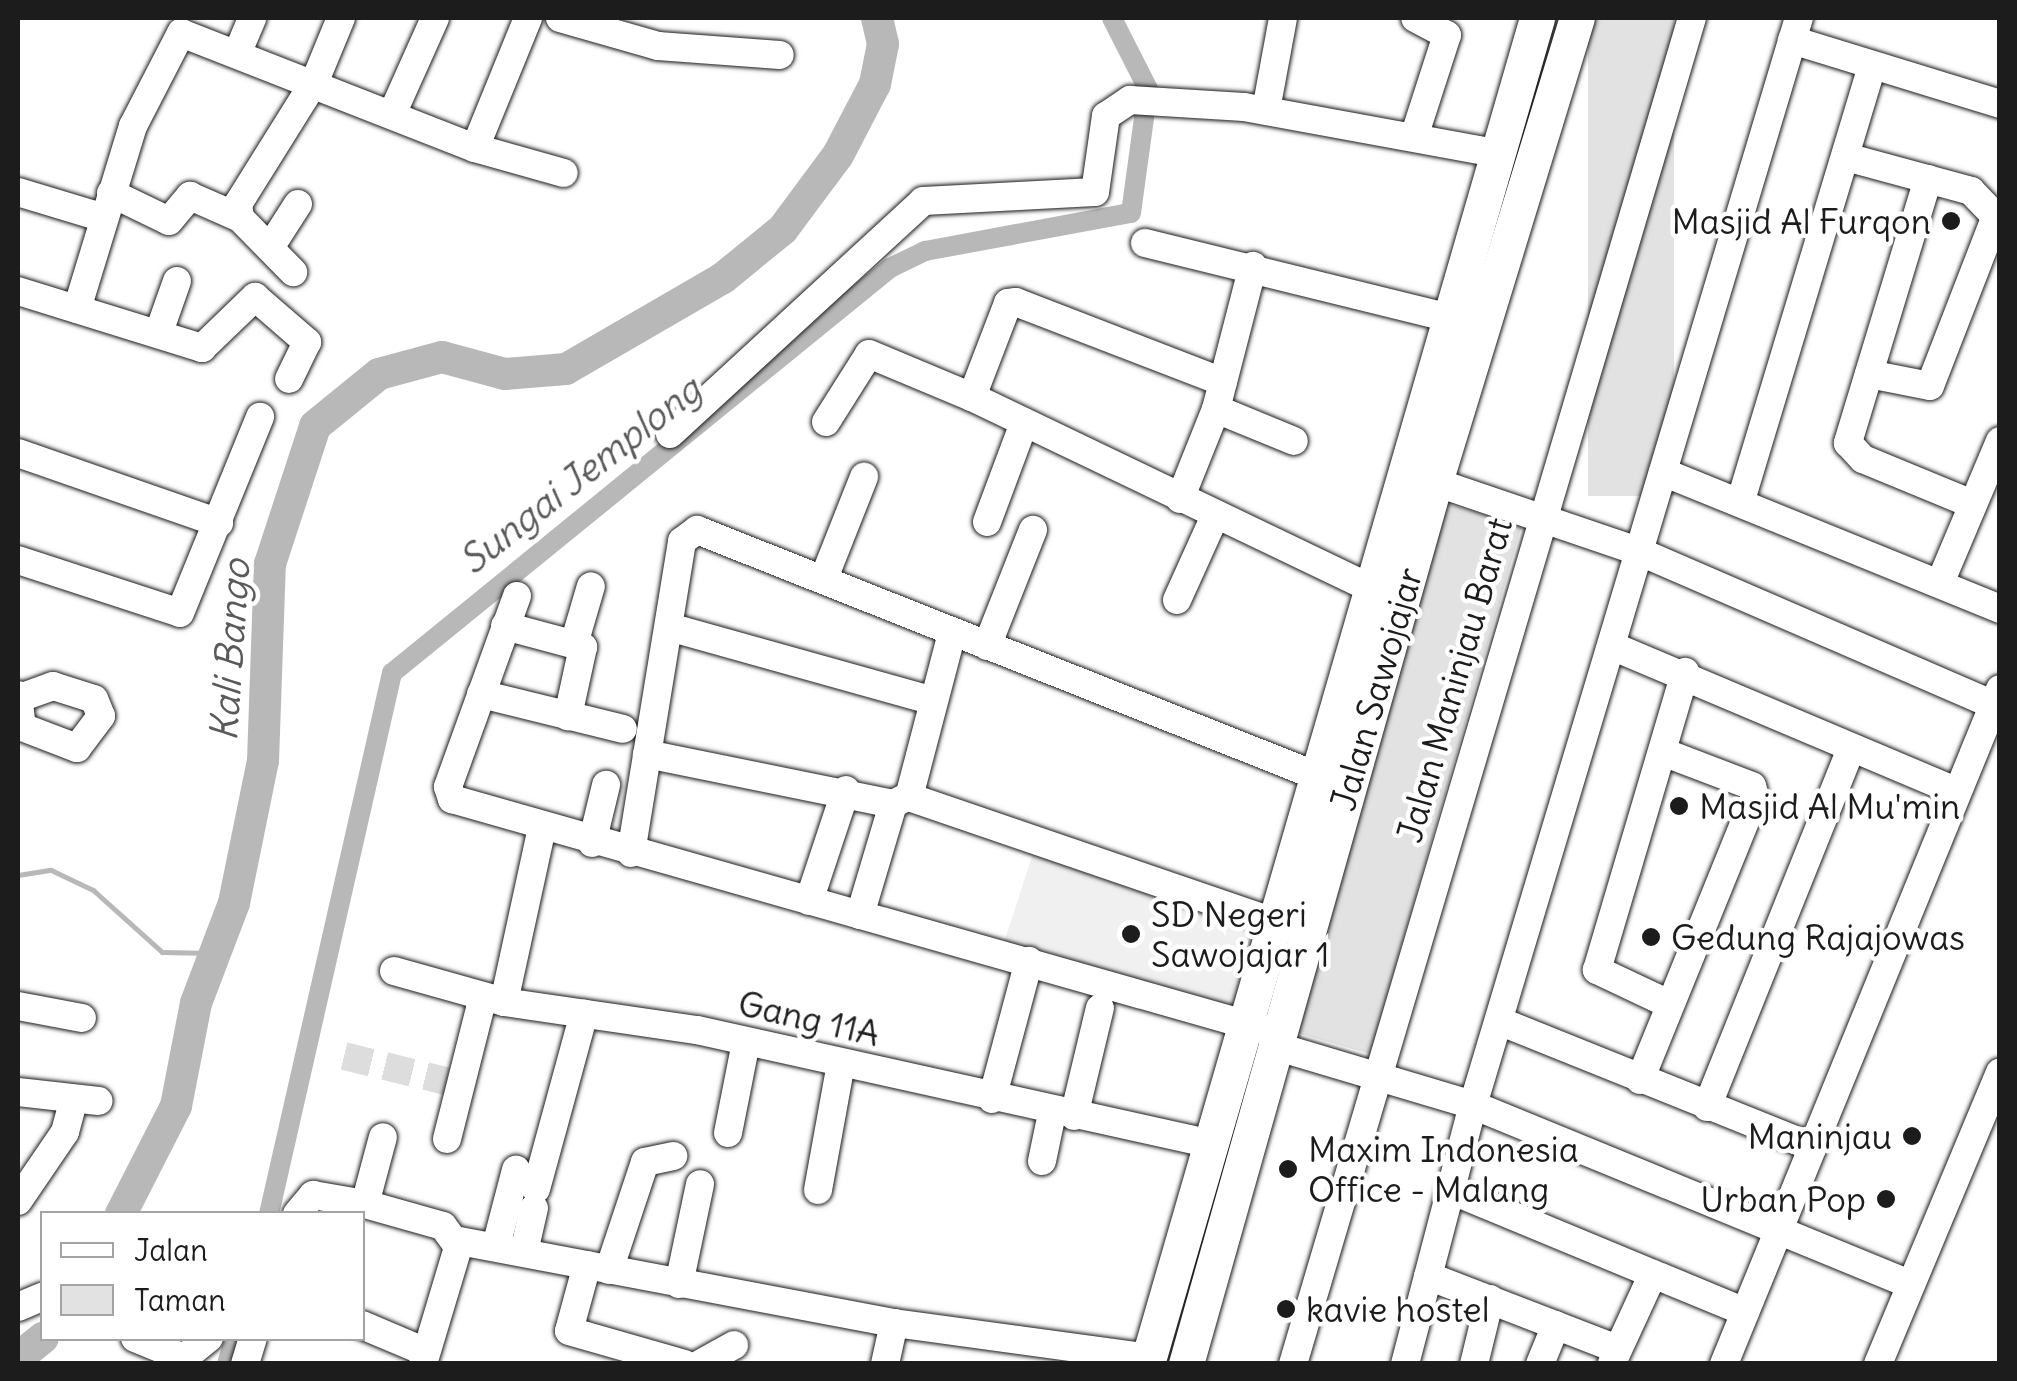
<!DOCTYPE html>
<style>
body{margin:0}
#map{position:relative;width:2017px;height:1381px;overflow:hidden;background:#fff;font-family:Delius,sans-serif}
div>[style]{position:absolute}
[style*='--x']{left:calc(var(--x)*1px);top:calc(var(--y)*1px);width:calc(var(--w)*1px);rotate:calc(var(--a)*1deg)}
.built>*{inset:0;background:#f0f0f0;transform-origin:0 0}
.green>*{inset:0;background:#e2e2e2;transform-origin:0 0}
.stream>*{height:5px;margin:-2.5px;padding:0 2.5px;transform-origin:2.5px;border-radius:2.5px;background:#b8b8b8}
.canal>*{height:20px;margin:-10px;padding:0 10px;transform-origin:10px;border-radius:10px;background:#b8b8b8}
.river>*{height:32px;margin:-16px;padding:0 16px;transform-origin:16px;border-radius:16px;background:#b8b8b8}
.minor-tunnel>*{height:28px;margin-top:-14px;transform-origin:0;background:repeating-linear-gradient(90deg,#ddd 0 28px,transparent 0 42px)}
.roads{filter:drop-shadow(0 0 2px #1c1c1c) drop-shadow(0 0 2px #1c1c1c)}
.minor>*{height:28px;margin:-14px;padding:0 14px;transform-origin:14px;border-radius:14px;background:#fff}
.major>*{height:35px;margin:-17.5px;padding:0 17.5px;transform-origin:17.5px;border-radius:17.5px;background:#fff}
.dots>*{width:28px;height:28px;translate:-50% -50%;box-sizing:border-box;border:5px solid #fff;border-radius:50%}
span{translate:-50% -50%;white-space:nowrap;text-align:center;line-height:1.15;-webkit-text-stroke:9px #fff;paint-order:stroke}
.poi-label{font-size:35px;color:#1c1c1c}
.right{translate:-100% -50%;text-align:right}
.left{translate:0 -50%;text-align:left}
.street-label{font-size:35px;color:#1c1c1c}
.water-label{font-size:38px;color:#5a5a5a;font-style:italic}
.frame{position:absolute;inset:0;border:20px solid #1c1c1c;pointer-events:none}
.legend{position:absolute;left:40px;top:1211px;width:325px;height:130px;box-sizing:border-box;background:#fff;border:2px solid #a4a4a4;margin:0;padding:12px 18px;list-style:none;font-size:30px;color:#1c1c1c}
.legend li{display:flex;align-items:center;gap:20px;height:50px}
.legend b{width:50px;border:2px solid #a4a4a4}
</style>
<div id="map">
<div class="built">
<i style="left:1036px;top:844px;width:237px;height:110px;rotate:18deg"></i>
</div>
<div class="green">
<i style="left:1588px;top:18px;width:86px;height:478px"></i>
<i style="left:1444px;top:503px;width:81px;height:550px;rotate:16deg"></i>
</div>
<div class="stream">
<i style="--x:1494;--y:230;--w:159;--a:-73.2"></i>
<i style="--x:18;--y:875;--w:33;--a:-9"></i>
<i style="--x:51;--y:870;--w:47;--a:25.5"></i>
<i style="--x:93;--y:890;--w:93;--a:41.9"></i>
<i style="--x:162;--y:952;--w:51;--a:1.1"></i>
<i style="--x:1193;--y:1277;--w:99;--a:-75.4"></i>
</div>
<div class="canal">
<i style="--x:269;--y:1214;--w:555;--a:-77.19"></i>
<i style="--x:392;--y:673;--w:642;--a:-39.12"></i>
<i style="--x:890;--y:268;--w:39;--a:-26"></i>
<i style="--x:925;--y:251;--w:209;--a:-10.5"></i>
<i style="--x:1131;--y:213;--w:125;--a:-82.2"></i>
<i style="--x:1148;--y:89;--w:80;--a:-116.9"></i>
<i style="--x:227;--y:1364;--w:27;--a:-73"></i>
</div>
<div class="river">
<i style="--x:121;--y:1214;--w:121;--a:-63"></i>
<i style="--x:176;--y:1106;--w:105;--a:-79"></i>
<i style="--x:196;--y:1003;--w:107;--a:-69.2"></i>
<i style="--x:234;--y:903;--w:145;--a:-78.5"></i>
<i style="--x:263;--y:761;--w:197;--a:-88"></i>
<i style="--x:270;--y:564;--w:145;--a:-71.9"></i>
<i style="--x:315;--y:426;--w:82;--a:-39.1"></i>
<i style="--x:379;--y:374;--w:65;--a:-15.1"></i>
<i style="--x:442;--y:357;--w:65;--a:15.1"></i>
<i style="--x:505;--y:374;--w:61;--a:-4.7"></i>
<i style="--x:566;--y:369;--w:181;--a:-30.1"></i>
<i style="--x:723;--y:278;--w:77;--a:-39.2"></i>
<i style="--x:783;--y:229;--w:92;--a:-53.4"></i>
<i style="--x:838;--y:155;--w:80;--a:-62.5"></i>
<i style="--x:875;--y:84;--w:41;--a:-78.7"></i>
<i style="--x:883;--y:44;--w:27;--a:-103"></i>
<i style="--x:18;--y:1358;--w:32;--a:-39"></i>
</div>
<div class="minor-tunnel">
<i style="--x:344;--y:1056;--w:122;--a:13.8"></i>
</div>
<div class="roads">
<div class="minor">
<i style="--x:560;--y:18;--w:102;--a:15.9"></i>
<i style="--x:658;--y:46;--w:122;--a:4.2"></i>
<i style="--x:1792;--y:40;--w:218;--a:17.1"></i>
<i style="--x:237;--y:54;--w:39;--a:-67"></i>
<i style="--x:1266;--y:110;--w:94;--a:-79.5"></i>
<i style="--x:393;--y:112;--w:103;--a:-65.9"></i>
<i style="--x:1414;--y:137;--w:107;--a:-72.1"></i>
<i style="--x:1447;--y:35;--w:36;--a:-152"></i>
<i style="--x:475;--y:148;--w:140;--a:-67.8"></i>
<i style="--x:1846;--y:157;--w:130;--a:15.2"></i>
<i style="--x:1971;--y:191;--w:42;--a:46"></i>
<i style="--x:1928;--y:179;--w:276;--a:106.9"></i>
<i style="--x:1848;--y:443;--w:22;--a:47"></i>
<i style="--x:1863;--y:459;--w:118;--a:22.4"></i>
<i style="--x:18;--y:192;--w:90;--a:16.8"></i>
<i style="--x:111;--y:193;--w:64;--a:25.8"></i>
<i style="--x:169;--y:221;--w:33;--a:-50"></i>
<i style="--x:190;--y:196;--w:55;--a:23.7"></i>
<i style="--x:240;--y:218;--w:76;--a:45.5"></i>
<i style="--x:240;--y:218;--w:14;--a:-98"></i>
<i style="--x:238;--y:204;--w:145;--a:-58"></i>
<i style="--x:315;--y:81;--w:68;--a:-67.6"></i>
<i style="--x:1145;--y:243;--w:310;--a:13.8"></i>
<i style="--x:271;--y:246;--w:50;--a:-57.3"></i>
<i style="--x:18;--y:291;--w:193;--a:17.2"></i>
<i style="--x:202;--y:348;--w:74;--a:-43.9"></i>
<i style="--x:255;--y:297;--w:69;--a:40.9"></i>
<i style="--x:307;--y:342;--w:41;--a:115.9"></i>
<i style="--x:77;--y:309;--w:191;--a:-73"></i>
<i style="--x:133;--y:126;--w:105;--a:-62.7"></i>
<i style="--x:181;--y:33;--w:316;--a:21.4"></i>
<i style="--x:475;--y:148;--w:92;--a:15.7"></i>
<i style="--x:159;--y:332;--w:54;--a:-70.6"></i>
<i style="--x:1869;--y:374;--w:62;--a:11.1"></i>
<i style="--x:1930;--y:386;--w:182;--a:-68.8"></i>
<i style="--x:1223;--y:382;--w:222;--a:-158.9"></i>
<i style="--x:1016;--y:302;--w:8;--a:173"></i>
<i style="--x:1008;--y:303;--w:101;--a:111"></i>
<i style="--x:972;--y:397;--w:445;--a:25.6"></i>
<i style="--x:1216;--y:409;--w:84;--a:22.3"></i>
<i style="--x:826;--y:422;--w:80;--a:-57.7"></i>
<i style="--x:869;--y:354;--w:112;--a:22.7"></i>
<i style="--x:670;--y:434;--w:344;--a:-42.6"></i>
<i style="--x:923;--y:201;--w:172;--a:-3"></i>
<i style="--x:1095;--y:192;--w:77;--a:-81.8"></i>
<i style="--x:1106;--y:116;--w:29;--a:-34"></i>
<i style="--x:1130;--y:100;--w:114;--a:3.5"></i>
<i style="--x:1244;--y:107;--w:254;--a:10.4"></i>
<i style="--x:18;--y:453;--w:213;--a:19.2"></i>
<i style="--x:1663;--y:472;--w:364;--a:22.1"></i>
<i style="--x:1435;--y:482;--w:214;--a:18.8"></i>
<i style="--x:1638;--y:551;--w:395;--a:23.4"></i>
<i style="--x:1180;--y:499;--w:97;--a:-68.2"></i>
<i style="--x:1216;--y:409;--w:148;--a:-75.5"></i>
<i style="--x:1741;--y:500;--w:454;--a:-73.2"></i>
<i style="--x:987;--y:522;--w:106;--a:-69.5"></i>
<i style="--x:18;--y:560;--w:170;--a:18.1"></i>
<i style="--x:180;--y:613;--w:212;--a:-67.8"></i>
<i style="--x:824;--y:578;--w:109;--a:-68.4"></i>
<i style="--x:1940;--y:583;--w:154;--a:-67.1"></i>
<i style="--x:517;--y:596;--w:203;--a:109.9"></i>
<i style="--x:448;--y:787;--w:13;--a:72"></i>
<i style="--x:452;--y:799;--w:842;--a:15.85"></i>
<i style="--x:1177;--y:600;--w:90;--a:-65.7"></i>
<i style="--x:505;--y:626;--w:81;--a:15.1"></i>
<i style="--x:583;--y:647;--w:71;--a:102.3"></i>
<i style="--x:669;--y:627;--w:272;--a:15.6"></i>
<i style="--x:574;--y:644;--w:60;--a:-73.7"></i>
<i style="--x:987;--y:646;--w:125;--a:-68.4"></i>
<i style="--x:1612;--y:646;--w:372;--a:22.9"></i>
<i style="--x:481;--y:694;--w:146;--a:13.8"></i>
<i style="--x:18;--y:695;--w:32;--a:83"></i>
<i style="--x:22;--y:727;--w:59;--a:20.9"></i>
<i style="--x:77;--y:748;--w:40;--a:-53"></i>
<i style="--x:101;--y:716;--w:18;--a:-112"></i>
<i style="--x:94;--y:699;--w:43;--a:-162.4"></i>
<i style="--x:53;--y:686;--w:32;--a:160"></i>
<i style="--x:647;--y:754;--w:251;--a:11.5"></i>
<i style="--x:909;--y:797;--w:384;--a:18.9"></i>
<i style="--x:909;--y:797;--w:170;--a:-75.3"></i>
<i style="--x:592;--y:843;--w:60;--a:-76.4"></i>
<i style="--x:631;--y:853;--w:316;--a:-80.7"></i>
<i style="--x:682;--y:541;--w:19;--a:-36"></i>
<i style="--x:697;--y:530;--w:667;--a:21.64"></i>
<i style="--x:809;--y:901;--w:117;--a:-71.6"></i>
<i style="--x:860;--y:915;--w:116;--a:-73.4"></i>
<i style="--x:893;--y:804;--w:16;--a:-27"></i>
<i style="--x:394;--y:971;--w:114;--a:15.7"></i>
<i style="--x:504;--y:1002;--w:195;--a:8.3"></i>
<i style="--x:697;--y:1030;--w:522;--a:12.49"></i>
<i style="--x:504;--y:1002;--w:178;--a:-77.7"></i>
<i style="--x:1669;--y:1004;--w:80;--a:-154.7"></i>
<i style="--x:1597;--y:970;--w:311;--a:-73.5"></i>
<i style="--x:18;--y:1006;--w:65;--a:10.6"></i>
<i style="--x:1499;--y:1021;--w:338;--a:21.9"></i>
<i style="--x:1275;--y:1046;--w:207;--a:16.6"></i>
<i style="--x:1473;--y:1105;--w:471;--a:22.3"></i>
<i style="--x:1640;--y:1080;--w:305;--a:-67.9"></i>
<i style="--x:1755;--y:797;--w:11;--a:-105"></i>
<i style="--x:1752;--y:786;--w:95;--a:-159.1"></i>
<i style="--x:18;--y:1092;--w:81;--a:6.4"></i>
<i style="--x:992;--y:1099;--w:143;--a:-75"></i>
<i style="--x:1707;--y:1107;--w:386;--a:-68.1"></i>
<i style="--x:1074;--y:1116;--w:111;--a:-76.5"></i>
<i style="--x:728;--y:1133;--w:93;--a:-78.8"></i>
<i style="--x:447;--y:1139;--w:146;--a:-75.8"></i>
<i style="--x:1042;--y:1161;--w:49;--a:-78.2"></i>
<i style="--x:536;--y:1189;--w:182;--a:-74.7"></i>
<i style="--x:818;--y:1190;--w:128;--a:-79.7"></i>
<i style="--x:1453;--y:1191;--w:316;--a:22.5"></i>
<i style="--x:18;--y:1201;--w:83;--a:-55.7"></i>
<i style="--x:65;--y:1132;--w:34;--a:-75"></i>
<i style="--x:365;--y:1204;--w:69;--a:-75"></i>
<i style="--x:297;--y:1214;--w:25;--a:-50"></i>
<i style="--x:313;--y:1195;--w:53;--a:9.8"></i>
<i style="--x:365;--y:1204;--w:81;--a:15.8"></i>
<i style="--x:443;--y:1226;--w:22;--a:54"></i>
<i style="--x:496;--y:1246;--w:79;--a:-75.3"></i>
<i style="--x:524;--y:1252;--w:45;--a:-77.2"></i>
<i style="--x:587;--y:1265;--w:68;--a:105.3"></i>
<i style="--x:569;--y:1331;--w:120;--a:16"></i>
<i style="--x:609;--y:1270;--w:114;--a:-71.6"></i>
<i style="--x:645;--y:1162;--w:29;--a:-12"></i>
<i style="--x:1428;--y:1276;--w:203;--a:21.1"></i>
<i style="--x:679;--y:1284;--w:102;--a:-78.1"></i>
<i style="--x:18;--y:1307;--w:26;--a:-23"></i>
<i style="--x:362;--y:1325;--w:69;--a:22.9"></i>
<i style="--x:135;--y:1338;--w:53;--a:22.2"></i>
<i style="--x:184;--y:1358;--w:32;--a:-39"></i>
<i style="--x:1612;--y:1363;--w:98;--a:-65.3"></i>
<i style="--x:245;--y:1364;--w:27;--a:-73"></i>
<i style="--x:423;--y:1364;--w:128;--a:-73.3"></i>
<i style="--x:460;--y:1241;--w:442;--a:10.7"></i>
<i style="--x:894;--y:1323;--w:256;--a:7.8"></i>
<i style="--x:700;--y:1364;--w:39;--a:-29"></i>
<i style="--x:885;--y:1364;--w:42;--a:-77.6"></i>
<i style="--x:1293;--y:1364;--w:1404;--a:-73.49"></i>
<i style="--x:1405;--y:1364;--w:268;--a:-75.3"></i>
<i style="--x:1473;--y:1105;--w:1135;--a:-73.31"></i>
<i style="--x:1474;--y:1364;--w:67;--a:-76.2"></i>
<i style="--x:1540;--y:1364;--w:42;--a:-67.7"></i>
<i style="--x:1724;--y:1364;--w:729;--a:-67.76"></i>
<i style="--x:1878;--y:1364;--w:316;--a:-67.3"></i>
</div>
<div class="major">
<i style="--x:1147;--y:1364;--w:1401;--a:-73.84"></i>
<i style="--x:1186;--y:1364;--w:916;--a:-74.23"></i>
<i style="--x:1435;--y:482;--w:485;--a:-73"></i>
</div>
</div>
<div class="dots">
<i style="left:1951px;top:221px;background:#1c1c1c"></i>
<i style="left:1679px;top:806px;background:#1c1c1c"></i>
<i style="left:1131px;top:934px;background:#1c1c1c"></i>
<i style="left:1651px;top:937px;background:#1c1c1c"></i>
<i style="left:1912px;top:1136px;background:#1c1c1c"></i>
<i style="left:1288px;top:1169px;background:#1c1c1c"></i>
<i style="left:1886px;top:1199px;background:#1c1c1c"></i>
<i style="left:1286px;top:1309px;background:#1c1c1c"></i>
</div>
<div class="poi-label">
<span class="right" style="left:1931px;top:221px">Masjid Al Furqon</span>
<span class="left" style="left:1699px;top:806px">Masjid Al Mu'min</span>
<span class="left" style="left:1151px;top:934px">SD Negeri<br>Sawojajar 1</span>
<span class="left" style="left:1671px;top:937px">Gedung Rajajowas</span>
<span class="right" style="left:1892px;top:1136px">Maninjau</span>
<span class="left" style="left:1308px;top:1169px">Maxim Indonesia<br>Office - Malang</span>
<span class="right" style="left:1866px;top:1199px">Urban Pop</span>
<span class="left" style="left:1306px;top:1309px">kavie hostel</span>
</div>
<div class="street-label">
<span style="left:1454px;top:680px;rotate:-74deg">Jalan Maninjau Barat</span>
<span style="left:1376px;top:689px;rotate:-74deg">Jalan Sawojajar</span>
<span style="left:809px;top:1018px;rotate:13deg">Gang 11A</span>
</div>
<div class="water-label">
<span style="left:580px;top:475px;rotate:-38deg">Sungai Jemplong</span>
<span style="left:230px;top:650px;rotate:-86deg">Kali Bango</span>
</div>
<div class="frame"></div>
<ul class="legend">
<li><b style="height:12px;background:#fff"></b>Jalan</li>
<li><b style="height:28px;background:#e2e2e2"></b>Taman</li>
</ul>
</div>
